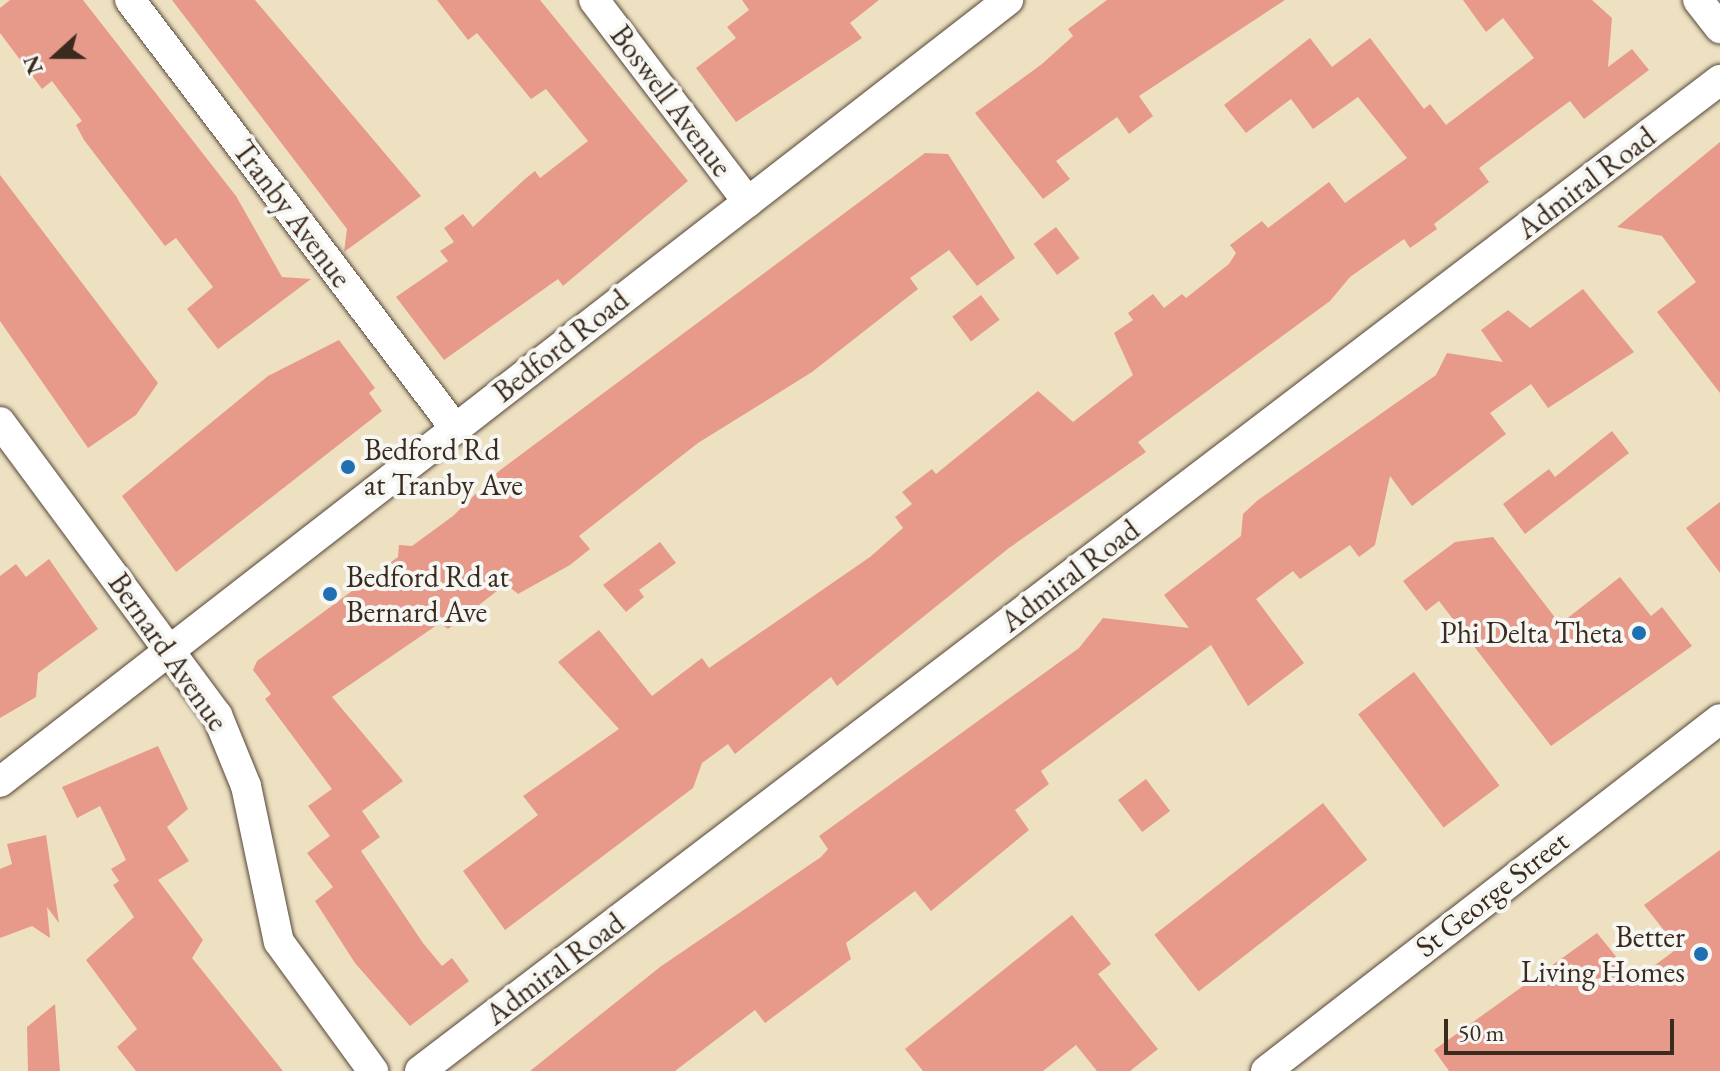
<!DOCTYPE html>
<style>
body{margin:0}
#map{position:relative;width:1720px;height:1071px;overflow:hidden;background:#ede1c2;font-family:"EB Garamond",serif}
div>[style]{position:absolute}
[style*='--x']{left:calc(var(--x)*1px);top:calc(var(--y)*1px);width:calc(var(--w)*1px);rotate:calc(var(--a)*1deg)}
.building>*{inset:0;background:#e79a8a;transform-origin:0 0}
.roads{filter:drop-shadow(0 0 2px #564537) drop-shadow(0 0 2px #564537)}
.minor>*{height:30px;margin:-15px;padding:0 15px;transform-origin:15px;border-radius:15px;background:#fff}
.dots>*{width:22px;height:22px;translate:-50% -50%;box-sizing:border-box;border:4px solid #f6f6f2;border-radius:50%}
span{translate:-50% -50%;white-space:nowrap;text-align:center;line-height:1.15;-webkit-text-stroke:8px #f6f6f2;paint-order:stroke}
.street-label{font-size:30px;color:#3b2a1e}
.poi-label{font-size:30px;color:#3b2a1e}
.left{translate:0 -50%;text-align:left}
.right{translate:-100% -50%;text-align:right}
.north{position:absolute;left:16px;top:16px;width:80px;height:80px;-webkit-text-stroke:6px #f6f6f2;paint-order:stroke;rotate:249deg;font-size:22px;font-weight:700;line-height:32px;text-align:center;color:#3b2a1e}
.north::after{content:'';display:block;margin:auto;width:28px;height:36px;background:#3b2a1e;clip-path:polygon(50% 0,100% 100%,50% 72%,0 100%)}
.scale{position:absolute;left:1444px;top:1019px;width:230px;height:36px;box-sizing:border-box;border:4px solid #3b2a1e;border-top:0;padding-left:10px;font-size:24px;line-height:28px;white-space:nowrap;color:#3b2a1e;-webkit-text-stroke:6px #f6f6f2;paint-order:stroke}
</style>
<div id="map">
<div class="building">
<i style="clip-path:polygon(10px 0,83px 0,236px 196px,282px 277px,311px 279px,218px 349px,187px 309px,213px 287px,176px 238px,165px 246px,84px 140px,76px 125px,82px 121px,52px 81px,42px 89px,0 33px,0 8px)"></i>
<i style="clip-path:polygon(172px 0,255px 0,421px 196px,344px 252px,347px 229px)"></i>
<i style="clip-path:polygon(437px 0,540px 0,688px 181px,563px 286px,558px 279px,444px 360px,396px 297px,448px 261px,440px 251px,454px 242px,444px 228px,463px 214px,473px 227px,525px 179px,535px 171px,540px 178px,588px 141px,546px 89px,531px 99px,477px 33px,468px 40px)"></i>
<i style="clip-path:polygon(742px 0,879px 0,850px 23px,862px 38px,736px 122px,696px 68px,736px 38px,727px 27px,749px 10px)"></i>
<i style="clip-path:polygon(1107px 0,1285px 0,1139px 96px,1153px 116px,1129px 134px,1117px 117px,1056px 161px,1070px 179px,1043px 199px,975px 113px,1042px 64px,1073px 36px,1068px 29px)"></i>
<i style="clip-path:polygon(1463px 0,1592px 0,1612px 18px,1608px 67px,1632px 49px,1649px 70px,1584px 119px,1570px 101px,1479px 168px,1489px 182px,1434px 224px,1437px 229px,1410px 248px,1404px 239px,1350px 277px,1330px 301px,1138px 442px,1146px 452px,1009px 548px,837px 686px,831px 677px,735px 754px,728px 744px,702px 763px,693px 788px,505px 930px,463px 871px,538px 815px,523px 796px,619px 729px,558px 662px,599px 630px,652px 696px,702px 658px,709px 668px,870px 557px,903px 528px,895px 517px,912px 504px,902px 492px,932px 469px,936px 474px,1038px 391px,1073px 422px,1133px 375px,1114px 333px,1133px 320px,1128px 313px,1153px 294px,1164px 308px,1182px 294px,1186px 298px,1229px 264px,1236px 253px,1230px 245px,1262px 221px,1268px 228px,1329px 182px,1345px 203px,1407px 158px,1358px 97px,1313px 129px,1291px 99px,1246px 133px,1224px 105px,1310px 38px,1332px 67px,1370px 38px,1424px 109px,1430px 104px,1446px 125px,1534px 58px,1503px 18px,1486px 32px)"></i>
<i style="clip-path:polygon(1720px 142px,1720px 393px,1657px 312px,1696px 282px,1662px 236px,1617px 227px)"></i>
<i style="clip-path:polygon(925px 153px,948px 154px,1015px 258px,977px 286px,949px 250px,910px 278px,918px 289px,812px 372px,698px 443px,579px 536px,590px 549px,570px 565px,518px 594px,506px 584px,448px 629px,440px 623px,332px 697px,403px 781px,362px 811px,380px 837px,361px 851px,423px 943px,442px 966px,452px 958px,469px 981px,410px 1026px,355px 963px,315px 901px,333px 887px,307px 853px,330px 836px,308px 806px,332px 789px,265px 699px,271px 694px,253px 670px,257px 661px,398px 557px,399px 545px,412px 546px,453px 516px,499px 471px)"></i>
<i style="clip-path:polygon(0 175px,158px 383px,136px 415px,88px 448px,0 321px)"></i>
<i style="left:1056px;top:227px;width:39px;height:28px;rotate:53deg"></i>
<i style="clip-path:polygon(1583px 289px,1634px 352px,1548px 408px,1531px 384px,1490px 413px,1506px 434px,1412px 506px,1390px 476px,1375px 545px,1359px 557px,1350px 545px,1300px 579px,1293px 571px,1256px 599px,1304px 663px,1248px 706px,1211px 645px,1041px 771px,1049px 784px,1015px 810px,1029px 830px,931px 911px,915px 891px,846px 943px,851px 959px,765px 1023px,755px 1010px,675px 1071px,530px 1071px,660px 967px,821px 857px,828px 849px,819px 836px,1079px 648px,1103px 618px,1189px 628px,1164px 595px,1241px 536px,1243px 514px,1258px 500px,1436px 375px,1447px 353px,1503px 362px,1481px 330px,1508px 310px,1530px 328px)"></i>
<i style="left:981px;top:295px;width:31px;height:36px;rotate:53deg"></i>
<i style="clip-path:polygon(339px 340px,375px 388px,369px 393px,382px 411px,176px 572px,122px 496px,268px 376px)"></i>
<i style="clip-path:polygon(1612px 431px,1629px 453px,1525px 534px,1503px 504px,1549px 469px,1555px 477px)"></i>
<i style="clip-path:polygon(1720px 502px,1720px 573px,1686px 528px)"></i>
<i style="clip-path:polygon(1493px 537px,1560px 624px,1620px 577px,1651px 616px,1662px 607px,1692px 646px,1551px 746px,1439px 601px,1426px 611px,1403px 581px,1455px 542px)"></i>
<i style="clip-path:polygon(660px 542px,676px 563px,639px 590px,644px 597px,626px 612px,603px 585px)"></i>
<i style="clip-path:polygon(49px 559px,98px 629px,38px 673px,36px 697px,0 718px,0 576px,16px 564px,26px 577px)"></i>
<i style="left:1414px;top:672px;width:142px;height:70px;rotate:53deg"></i>
<i style="clip-path:polygon(158px 746px,188px 809px,167px 827px,189px 861px,158px 880px,203px 940px,192px 958px,283px 1071px,136px 1071px,117px 1047px,137px 1029px,86px 960px,134px 917px,113px 885px,119px 881px,111px 869px,126px 860px,100px 806px,77px 818px,62px 787px)"></i>
<i style="left:1146px;top:779px;width:40px;height:35px;rotate:53deg"></i>
<i style="left:1323px;top:803px;width:72px;height:214px;rotate:52deg"></i>
<i style="clip-path:polygon(46px 835px,59px 923px,47px 907px,50px 938px,32px 926px,0 938px,0 869px,12px 864px,7px 844px)"></i>
<i style="clip-path:polygon(1720px 850px,1720px 1071px,1449px 1071px,1434px 1050px,1597px 933px,1635px 980px,1678px 948px,1644px 905px)"></i>
<i style="clip-path:polygon(1072px 915px,1111px 964px,1098px 974px,1158px 1049px,1130px 1071px,1097px 1071px,1076px 1045px,1043px 1071px,923px 1071px,905px 1049px)"></i>
<i style="clip-path:polygon(55px 1004px,60px 1071px,28px 1071px,27px 1027px)"></i>
</div>
<div class="roads">
<div class="minor">
<i style="--x:130;--y:0;--w:537;--a:52.79"></i>
<i style="--x:594;--y:0;--w:254;--a:52.7"></i>
<i style="--x:1698;--y:0;--w:36;--a:52"></i>
<i style="--x:0;--y:422;--w:365;--a:53.5"></i>
<i style="--x:217;--y:715;--w:77;--a:67.8"></i>
<i style="--x:246;--y:786;--w:159;--a:78.1"></i>
<i style="--x:279;--y:942;--w:160;--a:53.9"></i>
<i style="--x:0;--y:782;--w:1276;--a:-37.8"></i>
<i style="--x:420;--y:1071;--w:1635;--a:-37.32"></i>
<i style="--x:1266;--y:1071;--w:574;--a:-37.79"></i>
</div>
</div>
<div class="dots">
<i style="left:348px;top:467px;background:#1f6fb2"></i>
<i style="left:330px;top:594px;background:#1f6fb2"></i>
<i style="left:1639px;top:633px;background:#1f6fb2"></i>
<i style="left:1701px;top:954px;background:#1f6fb2"></i>
</div>
<div class="street-label">
<span style="left:671px;top:101px;rotate:53deg">Boswell Avenue</span>
<span style="left:1586px;top:183px;rotate:-37deg">Admiral Road</span>
<span style="left:292px;top:214px;rotate:53deg">Tranby Avenue</span>
<span style="left:561px;top:346px;rotate:-38deg">Bedford Road</span>
<span style="left:1070px;top:576px;rotate:-37deg">Admiral Road</span>
<span style="left:168px;top:652px;rotate:55deg">Bernard Avenue</span>
<span style="left:1492px;top:894px;rotate:-38deg">St George Street</span>
<span style="left:555px;top:969px;rotate:-37deg">Admiral Road</span>
</div>
<div class="poi-label">
<span class="left" style="left:364px;top:467px">Bedford Rd<br>at Tranby Ave</span>
<span class="left" style="left:346px;top:594px">Bedford Rd at<br>Bernard Ave</span>
<span class="right" style="left:1623px;top:633px">Phi Delta Theta</span>
<span class="right" style="left:1685px;top:954px">Better<br>Living Homes</span>
</div>
<div class="north">N</div>
<div class="scale">50 m</div>
</div>
